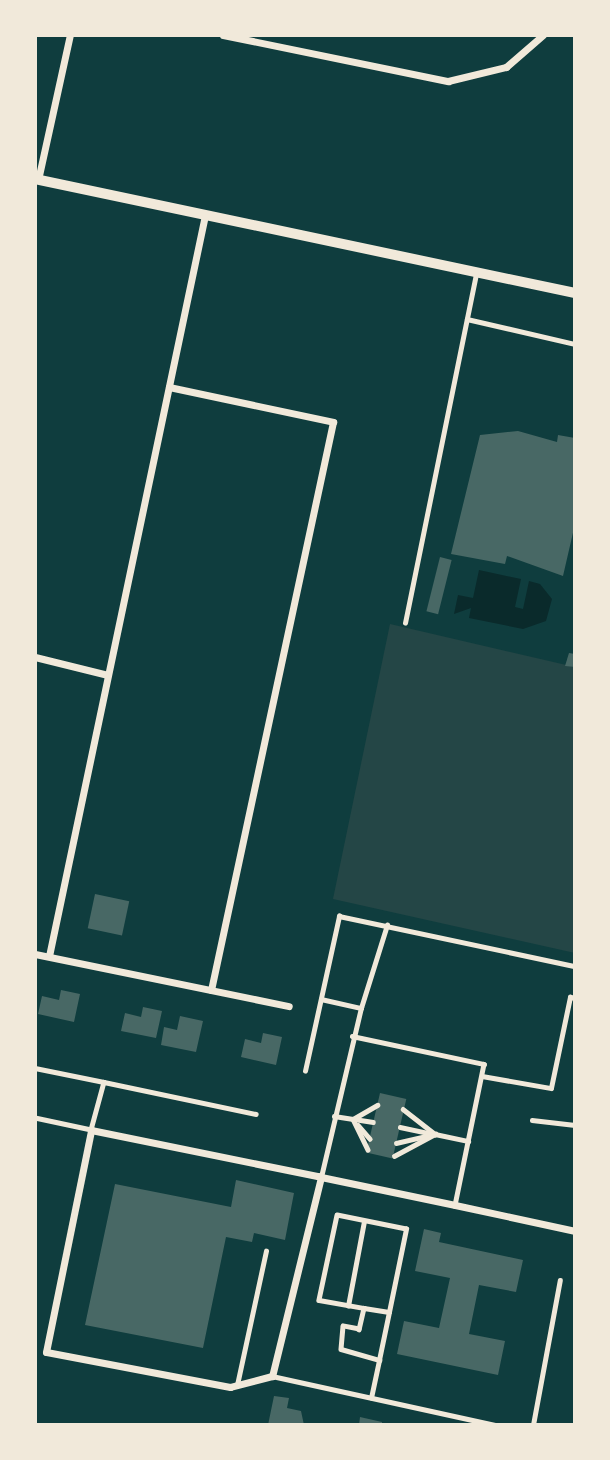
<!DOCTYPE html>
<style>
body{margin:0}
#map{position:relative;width:610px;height:1460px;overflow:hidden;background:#0f3d3e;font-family:"DM Sans",sans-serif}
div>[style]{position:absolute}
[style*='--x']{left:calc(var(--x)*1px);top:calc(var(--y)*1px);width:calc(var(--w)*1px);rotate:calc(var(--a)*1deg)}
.green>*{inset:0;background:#244646}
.water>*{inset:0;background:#0a2a2b}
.building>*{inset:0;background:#486865;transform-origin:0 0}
.service>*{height:4.5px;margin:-2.25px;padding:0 2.25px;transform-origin:2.25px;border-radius:2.25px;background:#f1e9da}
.minor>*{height:7px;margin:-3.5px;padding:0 3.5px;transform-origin:3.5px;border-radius:3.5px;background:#f1e9da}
.tertiary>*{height:10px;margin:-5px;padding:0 5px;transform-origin:5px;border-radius:5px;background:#f1e9da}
span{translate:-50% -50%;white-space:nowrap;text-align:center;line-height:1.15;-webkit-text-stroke:5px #f1e9da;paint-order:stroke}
.frame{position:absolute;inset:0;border:37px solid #f1e9da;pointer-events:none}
</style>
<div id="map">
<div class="green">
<i style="clip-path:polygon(390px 624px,575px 667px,575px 953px,333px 899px)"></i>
</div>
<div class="water">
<i style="clip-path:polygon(479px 570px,521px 579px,515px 607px,523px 609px,529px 581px,540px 584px,552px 599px,546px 621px,523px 629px,469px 618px,471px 608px,454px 614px,458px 595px,473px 598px)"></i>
</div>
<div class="building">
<i style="clip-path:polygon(518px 431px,557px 442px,558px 435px,575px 438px,575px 524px,563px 576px,507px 556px,505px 564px,451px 554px,480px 435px)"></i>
<i style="left:440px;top:557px;width:12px;height:56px;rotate:14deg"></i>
<i style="clip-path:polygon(569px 653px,575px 654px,575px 667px,565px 666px)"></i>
<i style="left:95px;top:894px;width:35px;height:35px;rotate:12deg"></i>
<i style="clip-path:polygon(61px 990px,80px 994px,74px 1022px,38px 1014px,42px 996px,59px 1000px)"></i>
<i style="clip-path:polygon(143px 1007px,162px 1011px,156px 1038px,121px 1031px,125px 1013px,141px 1017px)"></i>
<i style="clip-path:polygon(180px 1016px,203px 1021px,196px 1052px,161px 1045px,164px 1027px,177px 1030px)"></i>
<i style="clip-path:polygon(263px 1033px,282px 1037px,276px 1065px,241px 1057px,245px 1039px,261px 1043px)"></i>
<i style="left:380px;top:1093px;width:27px;height:61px;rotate:13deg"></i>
<i style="clip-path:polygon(236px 1180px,294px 1193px,285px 1240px,254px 1233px,252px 1242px,226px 1237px,203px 1348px,85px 1325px,115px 1184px,231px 1207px)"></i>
<i style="clip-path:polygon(424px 1229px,441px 1233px,439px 1242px,523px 1260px,516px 1292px,479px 1285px,469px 1334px,505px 1341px,498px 1375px,397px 1354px,404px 1321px,439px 1328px,450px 1278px,415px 1271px)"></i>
<i style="clip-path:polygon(274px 1396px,289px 1398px,287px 1408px,301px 1411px,304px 1425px,268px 1425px)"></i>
<i style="clip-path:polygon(360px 1417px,382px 1422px,382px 1425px,359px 1425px)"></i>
</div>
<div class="service">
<i style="--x:467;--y:319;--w:111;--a:13"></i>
<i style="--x:405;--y:623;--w:357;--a:-78.5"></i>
<i style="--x:321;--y:999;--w:41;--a:12.7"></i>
<i style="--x:361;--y:1008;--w:87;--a:-72.6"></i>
<i style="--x:352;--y:1036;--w:135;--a:12"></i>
<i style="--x:484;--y:1064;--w:144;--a:101.6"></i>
<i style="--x:35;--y:1068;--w:70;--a:11.5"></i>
<i style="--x:104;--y:1082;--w:50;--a:105.2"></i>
<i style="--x:91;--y:1130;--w:57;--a:-167.9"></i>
<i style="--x:305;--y:1071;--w:159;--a:-77.6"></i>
<i style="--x:339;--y:916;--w:241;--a:12"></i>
<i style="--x:482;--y:1076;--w:70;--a:9.9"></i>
<i style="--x:551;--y:1088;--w:93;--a:-78.2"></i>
<i style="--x:570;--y:997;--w:5;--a:11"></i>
<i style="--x:104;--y:1082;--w:155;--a:11.9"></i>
<i style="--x:403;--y:1109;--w:41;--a:38"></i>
<i style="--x:435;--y:1134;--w:34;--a:12"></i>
<i style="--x:334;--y:1116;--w:19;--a:9"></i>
<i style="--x:353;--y:1119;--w:28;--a:-30"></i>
<i style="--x:353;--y:1119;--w:34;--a:64"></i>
<i style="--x:354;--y:1119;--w:19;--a:9"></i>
<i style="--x:532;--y:1120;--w:43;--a:6.6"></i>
<i style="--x:358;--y:1125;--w:18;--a:49"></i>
<i style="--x:400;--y:1127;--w:35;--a:12"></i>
<i style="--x:396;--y:1143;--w:32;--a:-13"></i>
<i style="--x:394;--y:1156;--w:47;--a:-28.2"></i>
<i style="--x:321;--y:1177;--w:174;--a:-76.7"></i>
<i style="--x:348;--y:1306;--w:86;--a:-79.3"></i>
<i style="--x:364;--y:1308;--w:25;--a:9"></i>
<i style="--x:272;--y:1376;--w:228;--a:12.4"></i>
<i style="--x:237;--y:1385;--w:137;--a:-77.8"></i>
<i style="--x:371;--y:1398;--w:39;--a:-78"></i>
<i style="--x:379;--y:1360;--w:49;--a:-78.2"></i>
<i style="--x:389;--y:1312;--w:85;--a:-78.4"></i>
<i style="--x:406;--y:1229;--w:70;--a:-168.5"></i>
<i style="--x:337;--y:1215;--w:87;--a:102"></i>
<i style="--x:319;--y:1300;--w:46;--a:10.1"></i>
<i style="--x:364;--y:1308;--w:22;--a:103"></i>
<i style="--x:359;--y:1329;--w:16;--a:-169"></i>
<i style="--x:343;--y:1326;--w:23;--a:95"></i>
<i style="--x:341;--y:1349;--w:40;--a:16"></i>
<i style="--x:533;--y:1425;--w:147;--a:-79.5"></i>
</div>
<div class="minor">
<i style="--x:223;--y:35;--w:230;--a:11.6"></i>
<i style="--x:448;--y:81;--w:60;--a:-13.6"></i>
<i style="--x:506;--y:67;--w:49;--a:-40.9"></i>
<i style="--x:38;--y:180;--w:148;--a:-77.6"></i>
<i style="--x:169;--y:387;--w:168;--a:12"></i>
<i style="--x:333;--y:422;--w:581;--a:102.12"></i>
<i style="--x:35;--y:657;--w:75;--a:13.9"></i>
<i style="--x:35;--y:954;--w:259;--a:11.6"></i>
<i style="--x:49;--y:956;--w:757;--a:-78.11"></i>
<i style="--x:321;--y:1177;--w:205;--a:103.8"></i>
<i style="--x:272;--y:1376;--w:43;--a:165.3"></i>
<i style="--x:230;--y:1387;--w:187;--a:-169.2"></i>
<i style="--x:46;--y:1352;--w:227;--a:-78.5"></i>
<i style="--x:91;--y:1130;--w:232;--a:11.5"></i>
<i style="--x:318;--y:1176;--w:3;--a:18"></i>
<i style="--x:321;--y:1177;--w:137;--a:11.8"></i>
<i style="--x:455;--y:1205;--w:123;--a:12.2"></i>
</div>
<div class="tertiary">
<i style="--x:35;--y:179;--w:552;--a:11.92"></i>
</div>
<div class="frame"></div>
</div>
